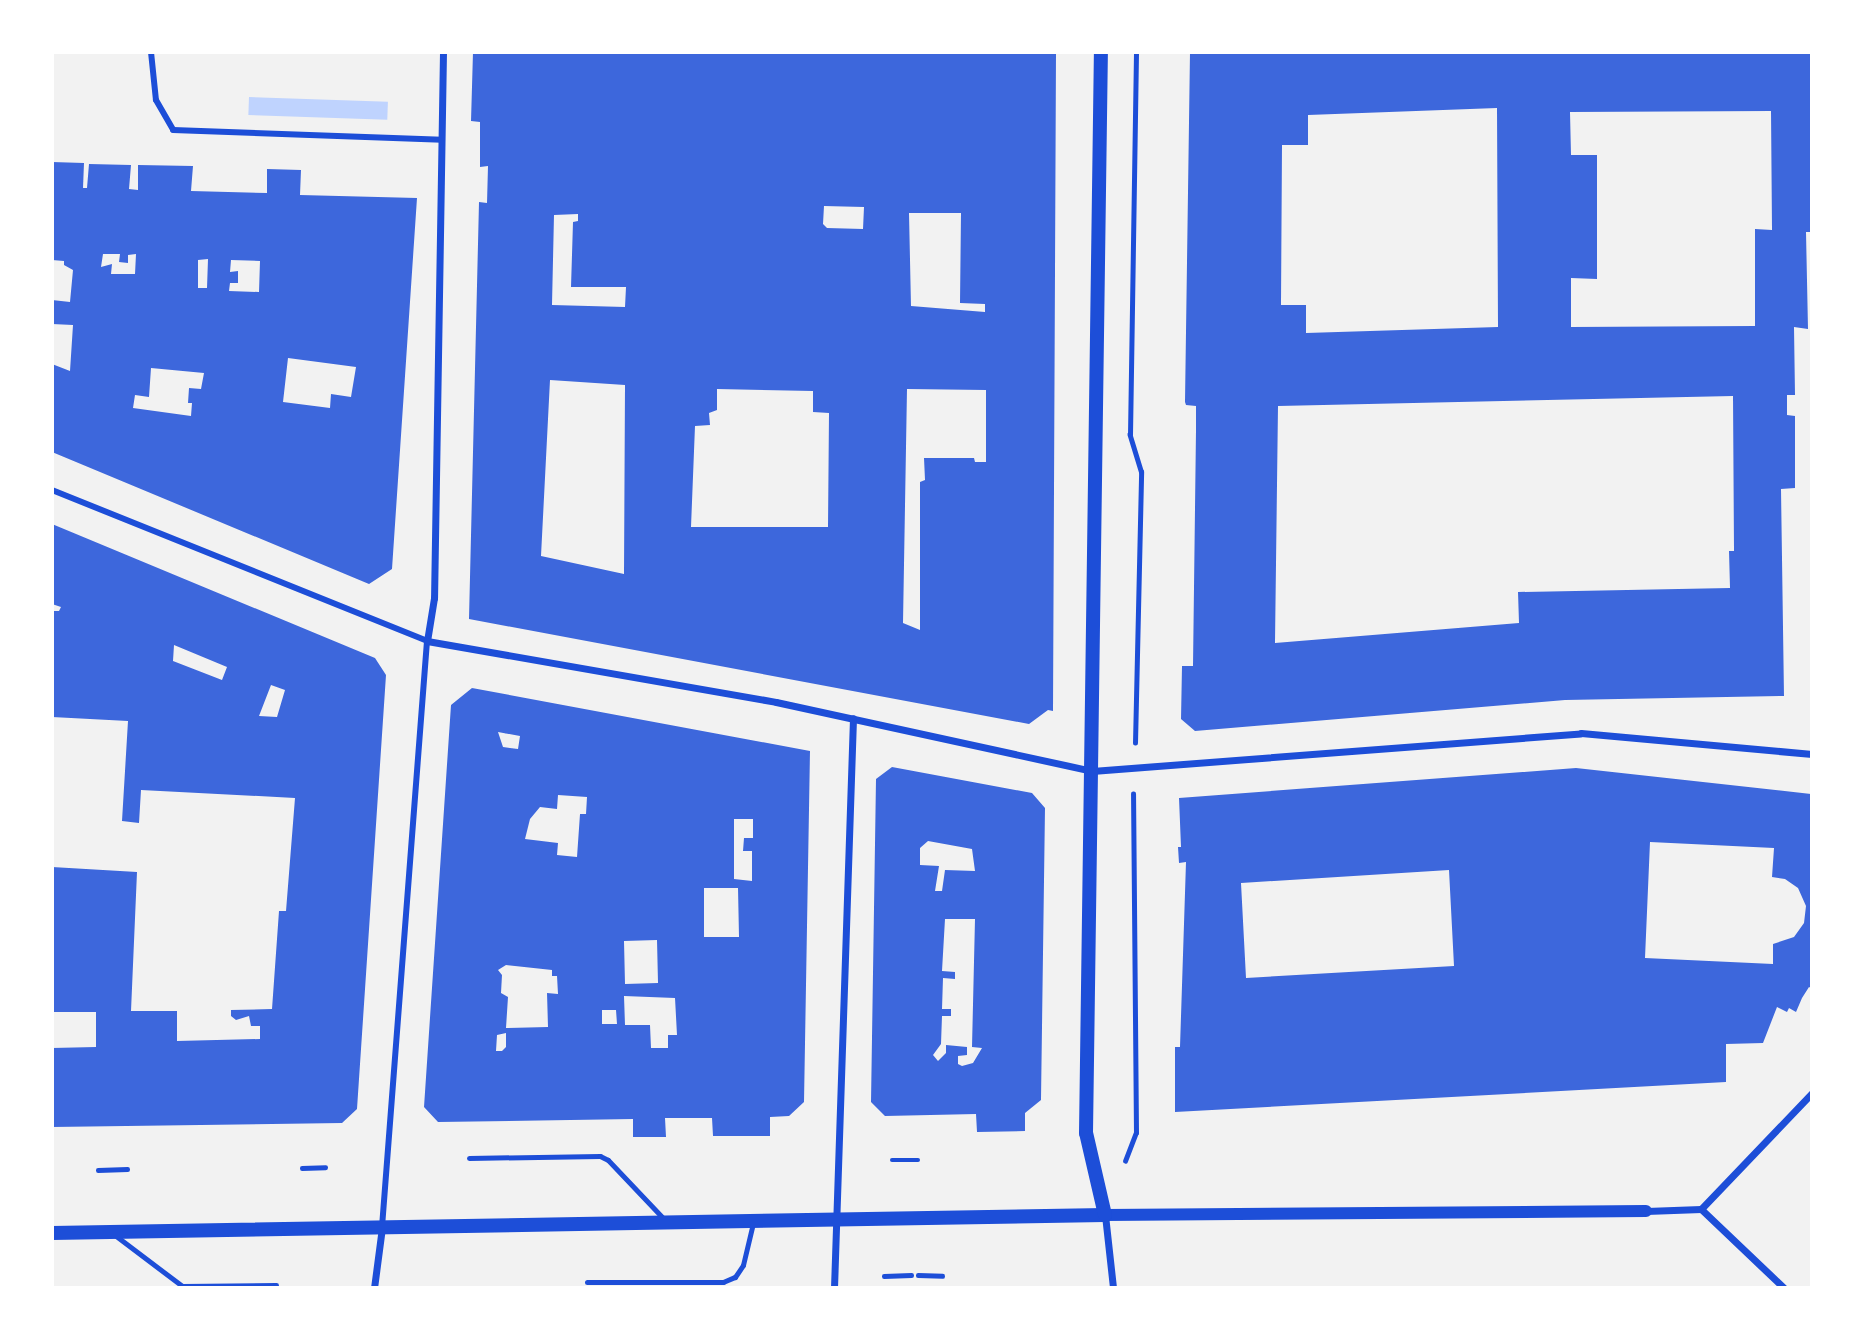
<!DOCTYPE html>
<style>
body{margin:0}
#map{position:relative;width:1864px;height:1340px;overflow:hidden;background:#f2f2f2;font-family:"DejaVu Sans",sans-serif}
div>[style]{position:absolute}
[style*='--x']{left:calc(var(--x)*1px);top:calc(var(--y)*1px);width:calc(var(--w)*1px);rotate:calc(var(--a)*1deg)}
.water>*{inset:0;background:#bfd3fe;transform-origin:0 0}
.building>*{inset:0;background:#3d67dc}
.path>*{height:4.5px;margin:-2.25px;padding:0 2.25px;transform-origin:2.25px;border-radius:2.25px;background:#1d4ed8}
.service>*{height:5px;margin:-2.5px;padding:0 2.5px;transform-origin:2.5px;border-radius:2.5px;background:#1d4ed8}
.pedestrian>*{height:6px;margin:-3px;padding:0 3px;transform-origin:3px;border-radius:3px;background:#1d4ed8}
.minor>*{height:7px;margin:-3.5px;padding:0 3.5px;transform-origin:3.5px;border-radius:3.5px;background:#1d4ed8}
.tertiary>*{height:12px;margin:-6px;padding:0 6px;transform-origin:6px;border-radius:6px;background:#1d4ed8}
.secondary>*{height:14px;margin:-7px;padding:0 7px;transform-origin:7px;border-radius:7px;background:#1d4ed8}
span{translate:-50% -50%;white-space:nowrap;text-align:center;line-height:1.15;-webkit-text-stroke:5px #fff;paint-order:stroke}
.frame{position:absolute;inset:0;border:54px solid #fff;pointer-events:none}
</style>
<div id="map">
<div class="water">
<i style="left:249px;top:97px;width:139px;height:18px;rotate:2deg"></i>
</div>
<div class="building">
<i style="clip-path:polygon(evenodd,473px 52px,1056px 52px,1053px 711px,1048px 710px,1029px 724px,469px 619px,479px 202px,487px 203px,488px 166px,480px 167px,480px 122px,471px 121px,473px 52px,824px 206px,864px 207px,863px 229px,827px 228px,823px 224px,824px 206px,473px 52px,909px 213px,961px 213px,960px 303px,985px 304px,985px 312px,911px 306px,909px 213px,473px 52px,578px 214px,578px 221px,573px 222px,571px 287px,626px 287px,625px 307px,552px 305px,554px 215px,578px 214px,473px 52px,550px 380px,625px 385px,624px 574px,541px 556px,550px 380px,473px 52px,717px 389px,813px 391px,813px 412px,829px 413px,828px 527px,691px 527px,695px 426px,710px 425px,709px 413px,717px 410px,717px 389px,473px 52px,907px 389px,986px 390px,986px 462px,975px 462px,974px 458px,924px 458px,925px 480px,920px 482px,920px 630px,903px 623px,907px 389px)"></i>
<i style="clip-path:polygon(evenodd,1190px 52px,1811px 52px,1811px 232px,1806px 232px,1808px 329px,1794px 327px,1795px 395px,1787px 395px,1787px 415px,1795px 416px,1795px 488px,1781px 489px,1784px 696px,1565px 700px,1195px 731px,1181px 719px,1182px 666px,1193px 666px,1196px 430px,1196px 406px,1186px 405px,1185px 402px,1190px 52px,1497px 108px,1498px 327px,1306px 333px,1306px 305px,1281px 305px,1282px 145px,1308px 145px,1308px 115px,1497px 108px,1190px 52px,1771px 111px,1772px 230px,1755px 229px,1755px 326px,1571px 327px,1571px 278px,1597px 279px,1597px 155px,1571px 155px,1570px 112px,1771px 111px,1190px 52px,1733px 396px,1734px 551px,1729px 551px,1730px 588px,1518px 592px,1519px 623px,1275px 643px,1278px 406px,1733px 396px)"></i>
<i style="clip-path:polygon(evenodd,52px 162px,84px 163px,83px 188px,87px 188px,89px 164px,131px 165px,129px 189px,138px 190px,138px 165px,193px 166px,191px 191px,267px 193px,267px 169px,301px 170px,300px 195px,417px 198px,392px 569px,369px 584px,52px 452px,52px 364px,70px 371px,73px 325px,52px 324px,52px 300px,70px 302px,73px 270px,64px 265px,64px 261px,52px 260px,52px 162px,103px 254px,120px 254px,119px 262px,128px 263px,128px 255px,136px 254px,135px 274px,111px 274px,112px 264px,101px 267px,103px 254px,52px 162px,208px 259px,207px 288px,198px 288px,198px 260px,208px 259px,52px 162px,231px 260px,260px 261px,259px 292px,229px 291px,230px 283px,238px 283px,238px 271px,230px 272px,231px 260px,52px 162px,288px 358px,356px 367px,351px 397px,331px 394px,330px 408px,283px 402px,288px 358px,52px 162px,151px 368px,204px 373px,201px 389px,189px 388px,188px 403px,192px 403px,191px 416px,133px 408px,135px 395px,149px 397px,151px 368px)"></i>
<i style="clip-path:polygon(evenodd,52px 524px,375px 658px,386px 675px,357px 1109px,342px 1123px,52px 1127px,52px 1048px,96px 1047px,96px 1012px,52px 1012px,52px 867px,137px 872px,131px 1011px,177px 1011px,177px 1041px,260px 1039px,260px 1026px,251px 1026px,249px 1016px,236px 1020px,231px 1016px,231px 1010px,272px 1009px,279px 911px,286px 911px,295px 798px,141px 790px,139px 823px,122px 821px,128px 721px,52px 717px,52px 611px,59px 611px,61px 607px,52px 604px,52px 524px,174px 645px,227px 667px,222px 680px,173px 661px,174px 645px,52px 524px,271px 685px,285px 690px,277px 717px,259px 716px,271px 685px)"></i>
<i style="clip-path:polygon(evenodd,472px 688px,810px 751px,804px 1102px,789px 1116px,770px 1117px,770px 1136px,713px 1136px,712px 1118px,665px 1118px,666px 1137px,633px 1137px,633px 1119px,438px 1122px,424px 1107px,451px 705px,472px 688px,498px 732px,520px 736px,518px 749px,503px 747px,498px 732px,472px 688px,558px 795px,587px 797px,586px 814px,580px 814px,577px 857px,557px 855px,558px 843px,525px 839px,530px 819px,540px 807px,557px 809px,558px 795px,472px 688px,734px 819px,753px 819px,753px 838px,744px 838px,743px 851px,752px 851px,752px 881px,734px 879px,734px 819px,472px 688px,704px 888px,738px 888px,739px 937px,704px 937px,704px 888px,472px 688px,657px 940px,658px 983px,625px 984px,624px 941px,657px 940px,472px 688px,506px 965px,552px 970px,552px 976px,557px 976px,558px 994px,547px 993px,548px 1027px,506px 1028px,508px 997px,501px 993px,502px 975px,498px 970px,506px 965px,472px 688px,624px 996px,675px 998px,677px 1035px,668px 1035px,668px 1048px,651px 1048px,650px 1025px,625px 1025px,624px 996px,472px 688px,602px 1010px,616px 1010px,617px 1024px,602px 1024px,602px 1010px,472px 688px,506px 1033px,506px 1047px,502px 1051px,496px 1051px,497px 1035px,506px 1033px)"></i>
<i style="clip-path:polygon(evenodd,892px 767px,1032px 793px,1045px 808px,1041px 1100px,1025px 1113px,1025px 1131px,977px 1132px,976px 1114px,885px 1116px,871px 1102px,876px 779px,892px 767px,928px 841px,972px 849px,975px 871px,945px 870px,942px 891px,935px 891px,939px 866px,920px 865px,920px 848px,928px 841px,892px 767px,945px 919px,975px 919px,972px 1047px,982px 1048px,973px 1063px,962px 1066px,958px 1064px,958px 1056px,967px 1055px,967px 1047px,946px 1045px,946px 1053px,938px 1061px,933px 1055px,941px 1044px,942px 1016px,951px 1016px,951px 1009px,942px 1009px,943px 978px,955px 979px,955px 972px,942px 971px,945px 919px)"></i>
<i style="clip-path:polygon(evenodd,1576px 768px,1811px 794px,1811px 988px,1809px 987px,1802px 998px,1796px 1012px,1789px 1008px,1787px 1012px,1777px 1007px,1763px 1043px,1726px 1044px,1726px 1082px,1175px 1112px,1175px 1047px,1180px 1047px,1186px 862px,1179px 863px,1178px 847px,1181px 847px,1179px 798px,1576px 768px,1650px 842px,1774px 848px,1772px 877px,1785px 879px,1798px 888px,1806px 906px,1804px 923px,1794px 937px,1773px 944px,1773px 964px,1645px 958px,1650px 842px,1576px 768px,1449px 870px,1454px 966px,1246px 978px,1241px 883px,1449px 870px)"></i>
</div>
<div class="path">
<i style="--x:1135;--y:743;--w:271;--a:-88.7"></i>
<i style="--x:1141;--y:472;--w:39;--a:-107"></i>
<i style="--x:1130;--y:435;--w:383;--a:-89.1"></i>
<i style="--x:892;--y:1160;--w:26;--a:0"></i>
<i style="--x:1125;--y:1161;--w:30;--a:-69"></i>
<i style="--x:1136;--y:1133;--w:339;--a:-90.5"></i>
<i style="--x:302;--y:1168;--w:23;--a:-2"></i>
<i style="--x:98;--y:1170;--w:29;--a:-2"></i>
<i style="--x:918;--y:1275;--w:24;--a:2"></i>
<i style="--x:884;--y:1276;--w:27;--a:-2"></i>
</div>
<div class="service">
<i style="--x:469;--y:1158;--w:131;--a:-0.9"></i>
<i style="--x:600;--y:1156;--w:9;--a:27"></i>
<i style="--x:608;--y:1160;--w:83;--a:46.5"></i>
<i style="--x:116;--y:1236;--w:83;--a:37.1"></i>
<i style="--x:182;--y:1286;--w:94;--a:-0.6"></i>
<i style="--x:587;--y:1282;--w:136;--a:0"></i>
<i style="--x:723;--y:1282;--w:13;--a:-23"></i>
<i style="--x:735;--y:1277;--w:14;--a:-56"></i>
<i style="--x:743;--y:1265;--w:43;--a:-76.6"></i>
</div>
<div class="pedestrian">
<i style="--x:151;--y:52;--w:48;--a:84.1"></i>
<i style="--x:156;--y:100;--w:34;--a:60"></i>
<i style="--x:173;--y:130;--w:269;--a:2.1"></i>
<i style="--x:52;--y:490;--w:404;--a:21.9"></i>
<i style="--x:427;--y:641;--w:588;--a:94.39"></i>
</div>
<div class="minor">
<i style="--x:443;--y:52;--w:546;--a:90.94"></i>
<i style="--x:434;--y:598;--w:44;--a:99.2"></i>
<i style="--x:427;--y:641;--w:354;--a:9.9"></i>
<i style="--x:776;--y:702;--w:323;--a:12.3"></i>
<i style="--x:1092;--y:771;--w:490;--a:-4.4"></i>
<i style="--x:1581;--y:733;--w:232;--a:5.2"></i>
<i style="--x:1701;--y:1209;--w:161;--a:-46.3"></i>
<i style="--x:1701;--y:1209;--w:115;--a:43.6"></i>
<i style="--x:1646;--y:1211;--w:55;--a:-2.1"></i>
<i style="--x:1105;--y:1215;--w:73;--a:83.7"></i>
<i style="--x:374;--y:1288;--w:62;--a:-82.5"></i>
<i style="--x:834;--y:1288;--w:570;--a:-88.09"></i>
</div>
<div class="tertiary">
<i style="--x:1105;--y:1215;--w:541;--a:-0.42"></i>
</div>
<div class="secondary">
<i style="--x:52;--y:1233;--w:1053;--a:-0.98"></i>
<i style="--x:1105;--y:1215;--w:84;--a:-103"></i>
<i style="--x:1086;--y:1133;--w:1081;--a:-89.21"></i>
</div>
<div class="frame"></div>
</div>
